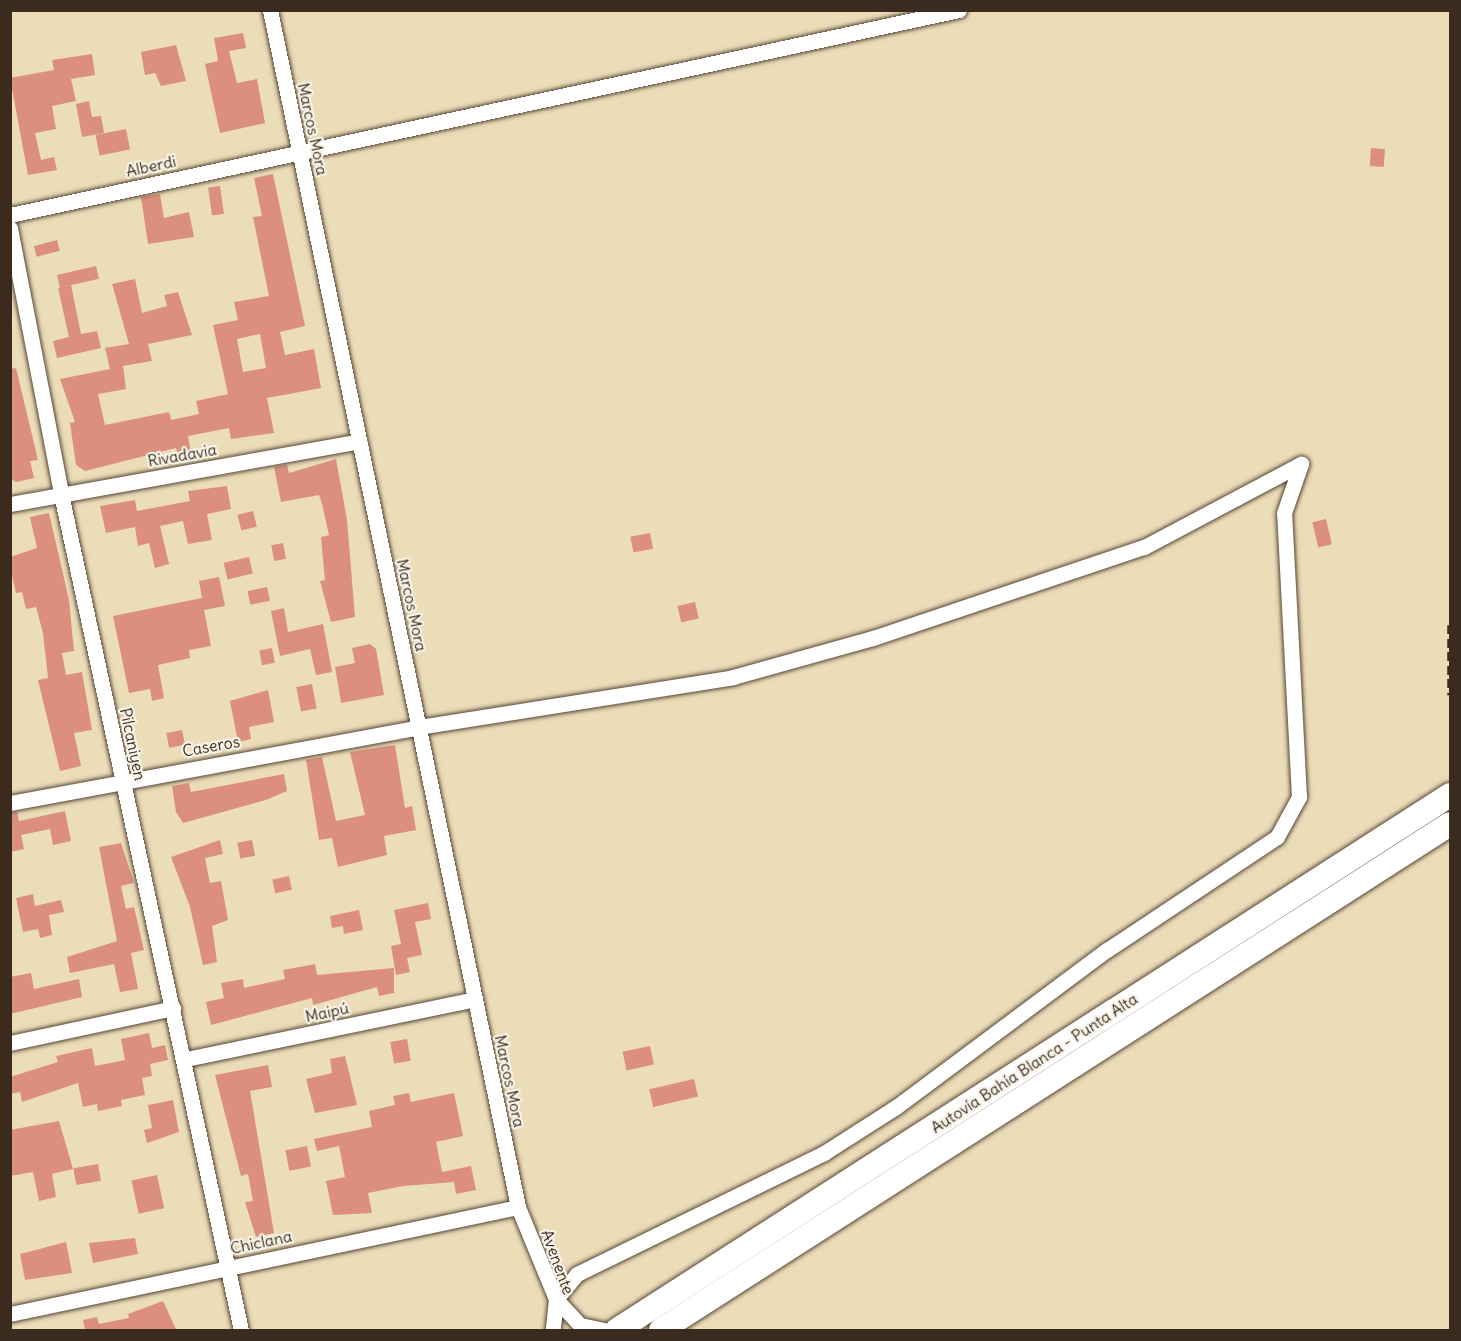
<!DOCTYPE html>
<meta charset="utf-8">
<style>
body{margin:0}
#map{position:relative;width:1461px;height:1341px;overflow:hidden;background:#ecddb9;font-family:Delius,sans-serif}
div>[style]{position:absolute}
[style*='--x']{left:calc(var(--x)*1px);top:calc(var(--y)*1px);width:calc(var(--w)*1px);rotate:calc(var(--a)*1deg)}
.building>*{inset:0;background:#dc8f7d;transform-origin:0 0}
.roads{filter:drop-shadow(0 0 2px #564535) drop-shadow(0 0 2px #564535)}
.minor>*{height:15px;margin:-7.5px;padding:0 7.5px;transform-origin:7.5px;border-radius:7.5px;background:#fff}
.primary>*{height:24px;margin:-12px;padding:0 12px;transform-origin:12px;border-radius:12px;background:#fff}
.rail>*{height:4.5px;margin-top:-2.25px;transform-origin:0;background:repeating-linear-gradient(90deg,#3b2a1e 0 9px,transparent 0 13.5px)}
span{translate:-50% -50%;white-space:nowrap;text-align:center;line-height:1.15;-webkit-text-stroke:4.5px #f7f3e8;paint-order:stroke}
.street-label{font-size:16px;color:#3b2a1e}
.frame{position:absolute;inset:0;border:12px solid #3b2a1e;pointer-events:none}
</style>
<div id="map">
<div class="building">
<i style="clip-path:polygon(243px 33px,246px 48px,229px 51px,237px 83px,257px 79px,265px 123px,220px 133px,205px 64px,218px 61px,214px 38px)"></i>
<i style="clip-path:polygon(176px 45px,186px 81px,161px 86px,155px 73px,145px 75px,141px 52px)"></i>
<i style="clip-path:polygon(92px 54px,95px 75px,71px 79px,76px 101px,52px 106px,56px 129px,35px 133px,41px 160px,54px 157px,57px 170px,28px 175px,10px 78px,54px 70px,52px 60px)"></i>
<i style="clip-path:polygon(89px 101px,92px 117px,101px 116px,104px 133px,82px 137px,76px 104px)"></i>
<i style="left:126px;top:129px;width:21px;height:31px;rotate:79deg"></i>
<i style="left:1371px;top:148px;width:14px;height:18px;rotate:4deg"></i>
<i style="clip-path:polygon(evenodd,273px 174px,305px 326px,280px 332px,285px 355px,314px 349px,321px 388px,267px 398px,274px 433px,231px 439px,229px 428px,188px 436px,191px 453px,178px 455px,176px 448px,85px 471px,76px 465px,70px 423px,75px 422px,60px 379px,110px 369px,105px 348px,129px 344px,112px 284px,135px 279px,142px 313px,167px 306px,164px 295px,178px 292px,192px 335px,148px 344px,152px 361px,123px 366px,126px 389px,98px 394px,105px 425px,169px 412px,171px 420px,199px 414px,196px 401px,228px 394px,213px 325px,238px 320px,234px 302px,269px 296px,253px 217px,262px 216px,254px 178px,273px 174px,260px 334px,266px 368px,243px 372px,237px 339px,260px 334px)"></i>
<i style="left:220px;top:186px;width:28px;height:12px;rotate:82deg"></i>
<i style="clip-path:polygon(160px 194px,164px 218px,189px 212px,194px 237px,148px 244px,141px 197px)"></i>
<i style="left:57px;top:240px;width:11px;height:24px;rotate:75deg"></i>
<i style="left:96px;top:266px;width:13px;height:40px;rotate:77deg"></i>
<i style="clip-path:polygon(71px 285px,81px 334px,97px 331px,101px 348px,57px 358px,53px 341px,69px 337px,58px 288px)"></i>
<i style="clip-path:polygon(16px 368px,38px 460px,30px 461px,34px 478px,16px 482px,10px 478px,10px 369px)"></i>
<i style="clip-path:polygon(336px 459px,347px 520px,355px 617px,331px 622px,320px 581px,325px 580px,321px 537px,329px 535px,322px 504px,319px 495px,281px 502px,274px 467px,287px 465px,289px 473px)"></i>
<i style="clip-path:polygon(227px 486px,231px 509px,207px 514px,212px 540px,188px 544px,183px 521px,160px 526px,169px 564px,155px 568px,149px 543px,138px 546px,135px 527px,106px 533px,100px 506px,135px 500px,137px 511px,190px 501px,188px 491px)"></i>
<i style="left:253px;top:511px;width:16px;height:16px;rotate:76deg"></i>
<i style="clip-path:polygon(49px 513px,69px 600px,74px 651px,62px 653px,66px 675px,82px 672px,92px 730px,74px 733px,81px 766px,60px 771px,38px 680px,48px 678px,43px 633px,36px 607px,26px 609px,22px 592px,16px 593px,10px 566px,10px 557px,37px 548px,30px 517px)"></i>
<i style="left:1326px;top:519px;width:26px;height:14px;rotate:77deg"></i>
<i style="left:650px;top:533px;width:16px;height:20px;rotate:79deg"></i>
<i style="left:283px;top:543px;width:16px;height:12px;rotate:79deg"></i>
<i style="left:249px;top:557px;width:17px;height:26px;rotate:77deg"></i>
<i style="clip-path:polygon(219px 577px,225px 606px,204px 610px,211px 646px,189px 650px,190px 658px,158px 665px,164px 698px,152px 701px,150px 689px,129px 693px,113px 616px,202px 598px,199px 581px)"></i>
<i style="left:267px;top:587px;width:14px;height:20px;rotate:78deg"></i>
<i style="left:695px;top:602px;width:17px;height:18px;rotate:77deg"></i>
<i style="clip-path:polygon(284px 608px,288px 632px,323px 624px,332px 672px,316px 675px,310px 649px,280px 656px,271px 611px)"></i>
<i style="clip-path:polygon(370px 644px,376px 649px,384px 695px,341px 703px,335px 667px,355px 663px,352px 648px)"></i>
<i style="left:272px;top:648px;width:15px;height:13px;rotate:79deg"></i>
<i style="left:312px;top:684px;width:25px;height:16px;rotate:79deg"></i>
<i style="clip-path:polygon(268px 690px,274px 722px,249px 727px,251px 739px,238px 742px,230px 701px)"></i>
<i style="left:182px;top:730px;width:15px;height:16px;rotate:79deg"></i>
<i style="clip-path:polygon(395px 745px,405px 808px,412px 806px,416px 830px,384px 836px,387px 855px,338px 867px,332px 838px,319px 840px,306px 760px,322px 757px,336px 821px,365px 815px,350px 752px)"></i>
<i style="clip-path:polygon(284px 774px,287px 791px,266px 800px,183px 823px,176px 812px,172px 786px,189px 783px,191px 792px)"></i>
<i style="clip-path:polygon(65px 811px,71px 841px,53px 845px,50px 829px,21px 835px,24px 849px,10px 852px,10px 813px,17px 812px,19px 821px)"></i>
<i style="clip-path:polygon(220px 840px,223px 854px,205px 858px,210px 883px,221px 881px,228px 920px,212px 926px,217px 962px,203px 965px,190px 907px,171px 857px)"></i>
<i style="left:252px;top:840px;width:16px;height:15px;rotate:79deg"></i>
<i style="clip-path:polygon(121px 843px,134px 883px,121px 886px,126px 909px,134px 907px,144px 950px,131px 953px,138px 989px,120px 992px,114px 964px,70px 973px,67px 957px,117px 941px,99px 847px)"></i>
<i style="left:289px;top:876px;width:14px;height:17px;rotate:78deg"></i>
<i style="clip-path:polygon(33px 894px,35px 906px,61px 900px,64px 912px,49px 915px,52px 935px,40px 938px,38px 929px,23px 932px,16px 898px)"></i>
<i style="clip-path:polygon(428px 903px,431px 919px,415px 922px,422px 955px,407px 958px,410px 972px,396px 975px,391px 946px,401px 944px,394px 910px)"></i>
<i style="clip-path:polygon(359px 910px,363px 930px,344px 934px,343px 926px,332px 928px,330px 916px)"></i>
<i style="clip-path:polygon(315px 964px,317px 975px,394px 968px,394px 993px,379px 996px,377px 987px,313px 1005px,312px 998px,211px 1025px,206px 1002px,224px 998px,221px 983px,243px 979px,244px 988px,285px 979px,283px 970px)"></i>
<i style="clip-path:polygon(31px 973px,34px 989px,79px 979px,82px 997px,10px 1014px,10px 977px)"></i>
<i style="clip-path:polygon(149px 1033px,152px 1048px,165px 1045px,168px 1060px,150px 1064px,152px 1076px,142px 1078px,145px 1095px,121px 1100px,122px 1106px,98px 1111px,97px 1104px,83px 1107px,78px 1083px,22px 1102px,20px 1092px,10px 1094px,10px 1077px,58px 1062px,56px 1056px,92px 1048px,95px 1066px,125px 1060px,121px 1039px)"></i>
<i style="left:407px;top:1039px;width:22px;height:17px;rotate:80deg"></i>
<i style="left:650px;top:1046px;width:19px;height:28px;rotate:78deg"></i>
<i style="clip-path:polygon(345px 1056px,357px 1105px,315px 1113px,306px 1079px,332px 1073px,330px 1059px)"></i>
<i style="clip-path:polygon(268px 1065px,272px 1087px,250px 1091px,274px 1233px,256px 1237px,245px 1202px,253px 1201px,248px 1174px,241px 1176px,215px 1075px)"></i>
<i style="left:694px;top:1079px;width:18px;height:46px;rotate:77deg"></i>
<i style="clip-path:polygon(409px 1093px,411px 1102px,454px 1093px,463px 1136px,436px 1142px,442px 1172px,471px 1166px,476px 1190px,456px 1194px,454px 1182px,403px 1186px,368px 1193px,372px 1213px,333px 1215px,326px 1181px,345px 1177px,339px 1146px,317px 1151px,314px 1139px,372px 1127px,369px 1111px,395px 1105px,393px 1096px)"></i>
<i style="clip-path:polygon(173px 1100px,179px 1132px,147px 1143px,144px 1130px,152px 1128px,148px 1105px)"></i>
<i style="clip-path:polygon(59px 1121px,73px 1169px,52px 1174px,56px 1197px,39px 1201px,33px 1172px,10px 1176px,10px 1130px)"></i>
<i style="left:307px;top:1146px;width:21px;height:22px;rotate:79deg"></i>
<i style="left:98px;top:1164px;width:17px;height:25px;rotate:80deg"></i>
<i style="left:157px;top:1175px;width:34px;height:26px;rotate:78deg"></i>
<i style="clip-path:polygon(135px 1238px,138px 1254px,93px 1263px,89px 1243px)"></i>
<i style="clip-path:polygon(66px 1242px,72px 1273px,25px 1280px,20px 1254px)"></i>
<i style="clip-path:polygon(163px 1301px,176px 1329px,85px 1330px,83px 1320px,97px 1317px,99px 1324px,129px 1318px,128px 1314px)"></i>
</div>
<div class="roads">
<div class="minor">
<i style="--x:270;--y:10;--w:1222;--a:78.29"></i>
<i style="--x:518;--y:1207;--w:100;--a:67.6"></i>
<i style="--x:556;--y:1299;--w:31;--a:96"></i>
<i style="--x:10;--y:215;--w:971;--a:-12.19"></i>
<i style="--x:10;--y:228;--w:271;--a:79.1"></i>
<i style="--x:61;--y:494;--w:855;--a:77.85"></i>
<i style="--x:10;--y:504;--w:355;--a:-10.2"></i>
<i style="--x:10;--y:803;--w:416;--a:-10.5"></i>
<i style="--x:419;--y:727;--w:318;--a:-9"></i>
<i style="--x:733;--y:677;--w:145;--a:-15.6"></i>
<i style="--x:873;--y:638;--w:286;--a:-18.6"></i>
<i style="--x:1144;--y:547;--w:178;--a:-27.9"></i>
<i style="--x:10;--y:1043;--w:167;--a:-12.1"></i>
<i style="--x:186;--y:1059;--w:295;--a:-11.7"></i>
<i style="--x:10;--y:1314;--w:519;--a:-11.89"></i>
<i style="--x:604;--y:1330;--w:25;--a:-168"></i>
<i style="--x:580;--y:1325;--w:35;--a:-133"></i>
<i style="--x:556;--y:1299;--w:33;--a:-50"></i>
<i style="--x:577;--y:1274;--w:275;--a:-26.1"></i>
<i style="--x:824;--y:1153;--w:85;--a:-32.6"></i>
<i style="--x:896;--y:1107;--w:263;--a:-36.7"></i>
<i style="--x:1107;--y:950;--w:204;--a:-33.6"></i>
<i style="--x:1277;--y:837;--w:46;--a:-61.2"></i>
<i style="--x:1299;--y:797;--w:284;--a:-93"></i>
<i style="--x:1284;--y:513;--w:52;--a:-70.9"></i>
</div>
<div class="primary">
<i style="--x:617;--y:1330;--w:990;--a:-32.71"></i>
<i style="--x:661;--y:1330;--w:937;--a:-32.67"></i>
</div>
</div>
<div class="rail">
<i style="--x:1450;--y:625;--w:70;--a:90"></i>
</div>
<div class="street-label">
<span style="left:313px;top:129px;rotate:78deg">Marcos Mora</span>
<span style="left:151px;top:166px;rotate:-12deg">Alberdi</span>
<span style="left:182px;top:455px;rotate:-10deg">Rivadavia</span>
<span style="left:412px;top:605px;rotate:78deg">Marcos Mora</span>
<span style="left:133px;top:744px;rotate:78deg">Pilcaniyen</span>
<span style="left:211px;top:746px;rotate:-10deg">Caseros</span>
<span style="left:327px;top:1012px;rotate:-12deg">Maipú</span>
<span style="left:1034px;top:1063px;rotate:-33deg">Autovía Bahía Blanca - Punta Alta</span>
<span style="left:510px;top:1081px;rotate:78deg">Marcos Mora</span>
<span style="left:261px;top:1242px;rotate:-12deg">Chiclana</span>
<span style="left:558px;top:1262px;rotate:70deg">Avenente</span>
</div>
<div class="frame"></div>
</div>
